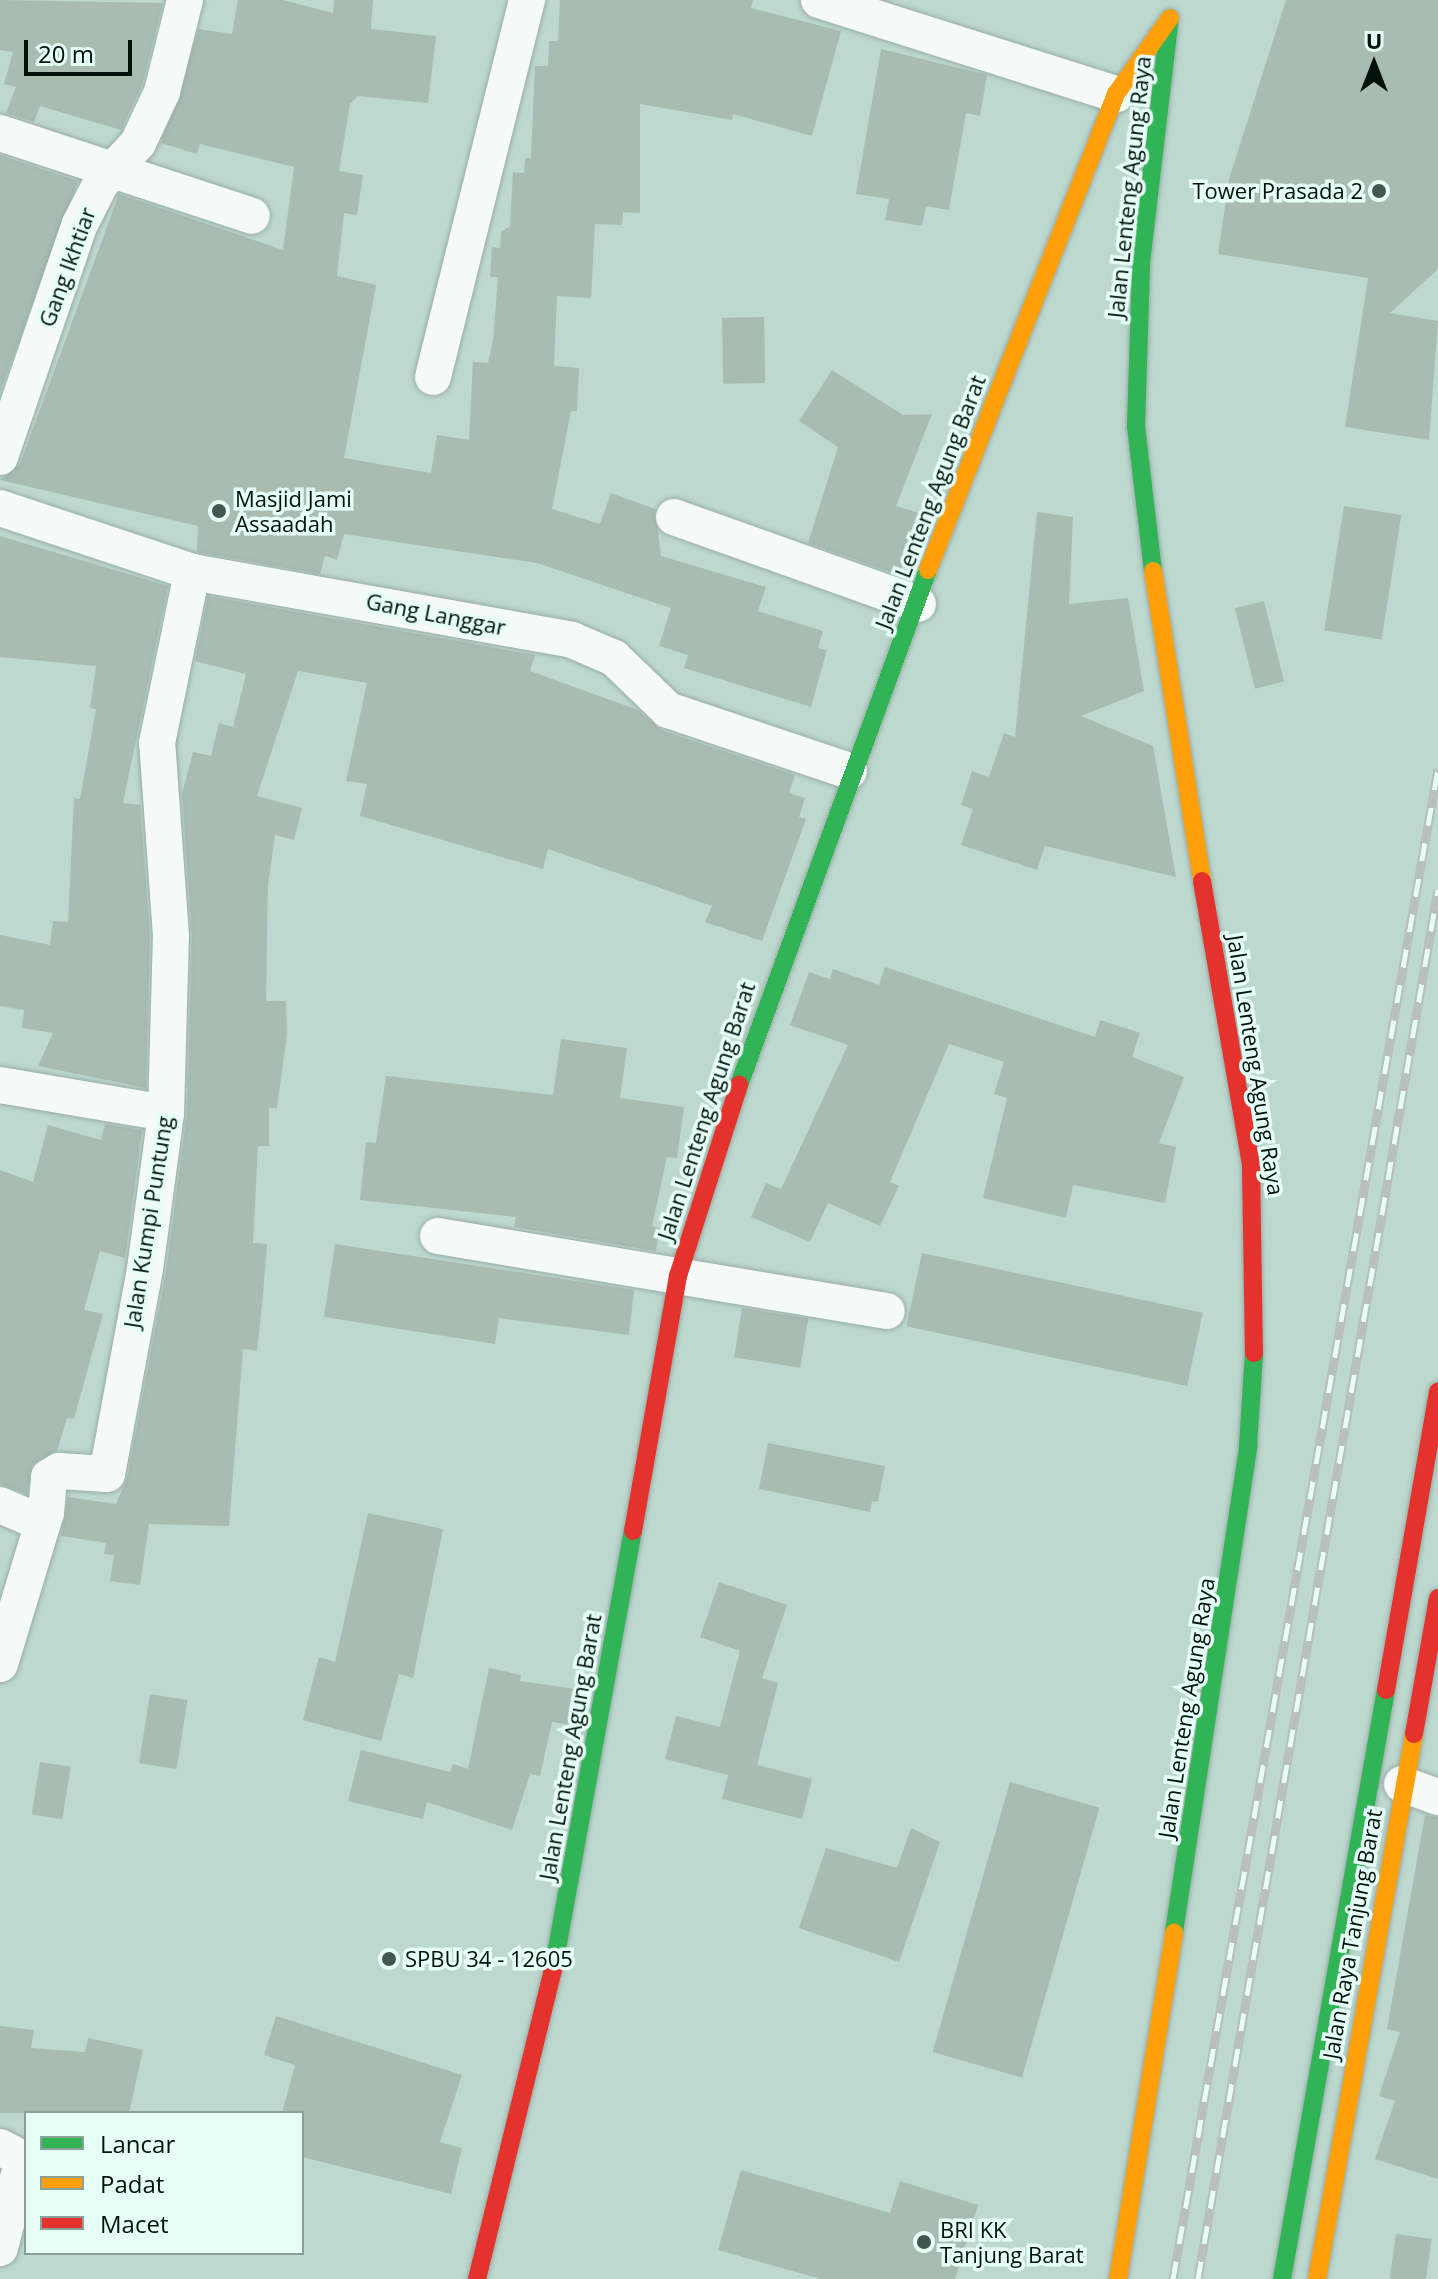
<!DOCTYPE html>
<style>
body{margin:0}
#map{position:relative;width:1438px;height:2279px;overflow:hidden;background:#bdd8cf;font-family:"Open Sans",sans-serif}
div>[style]{position:absolute}
[style*='--x']{left:calc(var(--x)*1px);top:calc(var(--y)*1px);width:calc(var(--w)*1px);rotate:calc(var(--a)*1deg)}
.building>*{inset:0;background:#a8bcb2;transform-origin:0 0}
.roads{filter:drop-shadow(0 0 2px #98ada6) drop-shadow(0 0 2px #98ada6)}
.street>*{height:36px;margin:-18px;padding:0 18px;transform-origin:18px;border-radius:18px;background:#f5f9f8}
.fast>*{height:18px;margin:-9px;padding:0 9px;transform-origin:9px;border-radius:9px;background:#30b455}
.slow>*{height:18px;margin:-9px;padding:0 9px;transform-origin:9px;border-radius:9px;background:#ff9f0a}
.jam>*{height:18px;margin:-9px;padding:0 9px;transform-origin:9px;border-radius:9px;background:#e5322d}
.rail>*{height:9px;margin-top:-4.5px;transform-origin:0;background:repeating-linear-gradient(90deg,#e5fff6 0 18px,#b8bfbd 0 36px);box-sizing:border-box;border-block:2px solid #b8bfbd}
.dots>*{width:22px;height:22px;translate:-50% -50%;box-sizing:border-box;border:4px solid #e5fff6;border-radius:50%}
span{translate:-50% -50%;white-space:nowrap;text-align:center;line-height:1.15;-webkit-text-stroke:7px #e5fff6;paint-order:stroke}
.street-label{font-size:22px;color:#01110c}
.poi-label{font-size:22px;color:#01110c}
.right{translate:-100% -50%;text-align:right}
.left{translate:0 -50%;text-align:left}
.legend{position:absolute;left:24px;top:2111px;width:280px;height:144px;box-sizing:border-box;background:#e5fff6;border:2px solid #8aa098;margin:0;padding:10px 14px;list-style:none;font-size:24px;color:#01110c}
.legend li{display:flex;align-items:center;gap:16px;height:40px}
.legend b{width:40px;border:2px solid #8aa098}
.north{position:absolute;left:1334px;top:24px;width:80px;height:80px;-webkit-text-stroke:6px #e5fff6;paint-order:stroke;rotate:0deg;font-size:22px;font-weight:700;line-height:32px;text-align:center;color:#01110c}
.north::after{content:'';display:block;margin:auto;width:28px;height:36px;background:#01110c;clip-path:polygon(50% 0,100% 100%,50% 72%,0 100%)}
.scale{position:absolute;left:24px;top:40px;width:108px;height:36px;box-sizing:border-box;border:4px solid #01110c;border-top:0;padding-left:10px;font-size:24px;line-height:28px;white-space:nowrap;color:#01110c;-webkit-text-stroke:6px #e5fff6;paint-order:stroke}
</style>
<div id="map">
<div class="building">
<i style="clip-path:polygon(0 0,163px 3px,142px 85px,121px 130px,40px 106px,34px 122px,6px 113px,16px 87px,4px 84px,13px 52px,0 50px)"></i>
<i style="clip-path:polygon(238px 0,283px 0,333px 13px,334px 0,373px 0,371px 29px,436px 36px,428px 103px,358px 96px,350px 104px,339px 171px,363px 175px,357px 215px,344px 213px,337px 276px,376px 285px,344px 458px,431px 473px,437px 435px,469px 440px,473px 362px,488px 363px,493px 341px,498px 277px,490px 277px,492px 247px,500px 248px,501px 232px,510px 226px,513px 172px,524px 173px,525px 158px,531px 158px,535px 66px,548px 66px,549px 41px,558px 41px,560px 0,753px 0,751px 8px,841px 31px,812px 136px,733px 114px,732px 120px,640px 104px,640px 213px,623px 212px,622px 225px,595px 224px,591px 298px,557px 296px,554px 366px,579px 368px,577px 411px,571px 411px,552px 509px,600px 524px,611px 493px,655px 509px,661px 556px,766px 587px,758px 611px,823px 631px,818px 648px,827px 650px,811px 707px,684px 668px,688px 655px,659px 646px,671px 608px,537px 563px,344px 534px,337px 560px,325px 556px,320px 574px,197px 552px,198px 526px,0 480px,20px 464px,119px 194px,283px 250px,294px 167px,200px 144px,197px 154px,161px 143px,199px 29px,232px 34px)"></i>
<i style="clip-path:polygon(1286px 0,1438px 0,1438px 269px,1390px 313px,1438px 321px,1429px 440px,1345px 427px,1368px 278px,1218px 254px,1229px 179px)"></i>
<i style="clip-path:polygon(881px 49px,987px 75px,980px 116px,966px 113px,949px 210px,926px 206px,922px 226px,885px 220px,889px 199px,856px 194px)"></i>
<i style="clip-path:polygon(0 155px,78px 181px,0 392px)"></i>
<i style="left:764px;top:317px;width:66px;height:42px;rotate:89deg"></i>
<i style="clip-path:polygon(832px 370px,903px 415px,932px 414px,896px 506px,923px 514px,899px 575px,808px 543px,838px 447px,799px 421px)"></i>
<i style="left:1344px;top:506px;width:58px;height:126px;rotate:9deg"></i>
<i style="clip-path:polygon(1037px 512px,1073px 517px,1069px 604px,1128px 598px,1144px 691px,1081px 716px,1153px 746px,1176px 877px,1045px 846px,1037px 870px,961px 845px,973px 809px,961px 805px,972px 771px,989px 777px,1004px 733px,1015px 737px)"></i>
<i style="clip-path:polygon(0 536px,168px 586px,123px 803px,140px 805px,150px 936px,146px 1088px,38px 1066px,53px 1033px,22px 1028px,24px 1010px,0 1006px,0 935px,50px 945px,53px 921px,68px 922px,74px 798px,80px 799px,96px 709px,90px 708px,96px 666px,0 657px)"></i>
<i style="clip-path:polygon(208px 596px,535px 655px,530px 671px,638px 710px,661px 730px,795px 775px,789px 793px,805px 798px,799px 817px,806px 819px,762px 941px,705px 922px,712px 906px,548px 849px,543px 869px,360px 816px,367px 784px,346px 781px,367px 683px,298px 671px,257px 796px,302px 808px,294px 840px,275px 835px,268px 885px,266px 1001px,286px 1001px,287px 1034px,277px 1108px,269px 1108px,269px 1146px,258px 1146px,253px 1243px,267px 1244px,263px 1295px,257px 1351px,243px 1349px,229px 1526px,149px 1524px,140px 1585px,110px 1581px,114px 1555px,104px 1554px,106px 1543px,61px 1536px,68px 1497px,116px 1504px,127px 1479px,166px 1272px,187px 1114px,192px 936px,182px 794px,193px 752px,211px 756px,219px 723px,233px 727px,246px 674px,195px 661px)"></i>
<i style="left:1264px;top:601px;width:83px;height:30px;rotate:76deg"></i>
<i style="clip-path:polygon(885px 967px,1095px 1037px,1100px 1020px,1140px 1033px,1132px 1057px,1184px 1077px,1159px 1143px,1176px 1147px,1165px 1203px,1073px 1185px,1066px 1218px,983px 1198px,1007px 1098px,994px 1094px,1004px 1062px,949px 1044px,890px 1182px,899px 1186px,880px 1226px,828px 1203px,810px 1242px,751px 1217px,766px 1183px,781px 1189px,848px 1045px,790px 1025px,809px 972px,830px 979px,833px 969px,879px 985px)"></i>
<i style="clip-path:polygon(561px 1039px,627px 1048px,620px 1098px,684px 1107px,677px 1158px,667px 1157px,652px 1226px,659px 1228px,656px 1251px,514px 1227px,516px 1217px,360px 1200px,366px 1142px,376px 1143px,386px 1076px,553px 1095px)"></i>
<i style="clip-path:polygon(105px 1124px,142px 1130px,125px 1258px,100px 1251px,84px 1310px,103px 1314px,74px 1419px,67px 1418px,57px 1451px,32px 1465px,27px 1494px,0 1484px,0 1170px,33px 1182px,48px 1125px,101px 1140px)"></i>
<i style="clip-path:polygon(335px 1244px,634px 1290px,629px 1335px,499px 1318px,495px 1344px,324px 1317px)"></i>
<i style="left:922px;top:1253px;width:287px;height:75px;rotate:12deg"></i>
<i style="left:742px;top:1308px;width:67px;height:50px;rotate:9deg"></i>
<i style="clip-path:polygon(768px 1443px,885px 1466px,878px 1502px,872px 1501px,870px 1512px,759px 1489px)"></i>
<i style="clip-path:polygon(368px 1513px,443px 1529px,413px 1678px,399px 1674px,381px 1741px,303px 1720px,319px 1657px,335px 1662px)"></i>
<i style="clip-path:polygon(719px 1582px,787px 1605px,762px 1678px,778px 1683px,757px 1765px,812px 1779px,802px 1819px,722px 1799px,728px 1775px,665px 1759px,676px 1716px,720px 1727px,740px 1651px,700px 1637px)"></i>
<i style="clip-path:polygon(489px 1668px,521px 1675px,520px 1681px,576px 1689px,571px 1725px,552px 1722px,540px 1776px,530px 1774px,512px 1830px,427px 1802px,423px 1819px,348px 1801px,361px 1750px,450px 1772px,453px 1764px,468px 1769px)"></i>
<i style="left:150px;top:1694px;width:38px;height:70px;rotate:9deg"></i>
<i style="left:40px;top:1762px;width:31px;height:53px;rotate:9deg"></i>
<i style="left:1010px;top:1782px;width:93px;height:281px;rotate:16deg"></i>
<i style="clip-path:polygon(1425px 1815px,1438px 1817px,1438px 2179px,1375px 2159px,1395px 2101px,1379px 2096px,1400px 2032px,1387px 2029px)"></i>
<i style="clip-path:polygon(911px 1828px,940px 1842px,899px 1962px,799px 1928px,826px 1848px,897px 1868px)"></i>
<i style="clip-path:polygon(276px 2016px,462px 2075px,440px 2142px,462px 2148px,451px 2194px,302px 2157px,302px 2113px,282px 2113px,295px 2065px,264px 2055px)"></i>
<i style="clip-path:polygon(0 2026px,34px 2030px,31px 2048px,85px 2052px,88px 2038px,143px 2050px,129px 2113px,0 2113px)"></i>
<i style="clip-path:polygon(741px 2170px,890px 2213px,900px 2181px,978px 2205px,955px 2279px,821px 2279px,718px 2250px)"></i>
<i style="left:1396px;top:2234px;width:36px;height:45px;rotate:8deg"></i>
</div>
<div class="roads">
<div class="street">
<i style="--x:819;--y:0;--w:312;--a:17.6"></i>
<i style="--x:0;--y:133;--w:265;--a:18.2"></i>
<i style="--x:433;--y:377;--w:389;--a:-76"></i>
<i style="--x:0;--y:457;--w:246;--a:-71.1"></i>
<i style="--x:80;--y:224;--w:46;--a:-62.9"></i>
<i style="--x:101;--y:183;--w:54;--a:-47.2"></i>
<i style="--x:138;--y:143;--w:56;--a:-64.8"></i>
<i style="--x:162;--y:92;--w:95;--a:-76"></i>
<i style="--x:0;--y:508;--w:202;--a:18.4"></i>
<i style="--x:192;--y:572;--w:386;--a:10.1"></i>
<i style="--x:572;--y:640;--w:46;--a:23.2"></i>
<i style="--x:614;--y:658;--w:75;--a:43.9"></i>
<i style="--x:668;--y:710;--w:191;--a:18.6"></i>
<i style="--x:674;--y:517;--w:259;--a:19.6"></i>
<i style="--x:0;--y:1085;--w:168;--a:9.6"></i>
<i style="--x:438;--y:1236;--w:455;--a:9.5"></i>
<i style="--x:0;--y:1505;--w:46;--a:23.2"></i>
<i style="--x:0;--y:1664;--w:158;--a:-73.1"></i>
<i style="--x:46;--y:1513;--w:36;--a:-85"></i>
<i style="--x:49;--y:1477;--w:12;--a:-31"></i>
<i style="--x:59;--y:1471;--w:48;--a:3.6"></i>
<i style="--x:107;--y:1474;--w:208;--a:-79.5"></i>
<i style="--x:145;--y:1269;--w:157;--a:-82.3"></i>
<i style="--x:166;--y:1113;--w:177;--a:-88.4"></i>
<i style="--x:171;--y:936;--w:194;--a:-94.1"></i>
<i style="--x:157;--y:743;--w:175;--a:-78.4"></i>
<i style="--x:1402;--y:1784;--w:38;--a:20"></i>
<i style="--x:0;--y:2147;--w:26;--a:28"></i>
<i style="--x:23;--y:2159;--w:92;--a:104.5"></i>
</div>
<div class="fast">
<i style="--x:1153;--y:571;--w:146;--a:-96.7"></i>
<i style="--x:1136;--y:426;--w:163;--a:-88.2"></i>
<i style="--x:1141;--y:263;--w:242;--a:-83.3"></i>
<i style="--x:739;--y:1085;--w:549;--a:-69.85"></i>
<i style="--x:1174;--y:1932;--w:492;--a:-81.3"></i>
<i style="--x:1248;--y:1446;--w:93;--a:-86.3"></i>
<i style="--x:554;--y:1965;--w:441;--a:-79.7"></i>
<i style="--x:1282;--y:2279;--w:598;--a:-79.99"></i>
</div>
<div class="slow">
<i style="--x:928;--y:570;--w:512;--a:-68.45"></i>
<i style="--x:1116;--y:94;--w:93;--a:-54.6"></i>
<i style="--x:1153;--y:571;--w:314;--a:81"></i>
<i style="--x:1118;--y:2279;--w:351;--a:-80.8"></i>
<i style="--x:1317;--y:2279;--w:554;--a:-79.91"></i>
</div>
<div class="jam">
<i style="--x:1202;--y:881;--w:288;--a:80.2"></i>
<i style="--x:1251;--y:1165;--w:188;--a:89.1"></i>
<i style="--x:633;--y:1531;--w:259;--a:-80"></i>
<i style="--x:678;--y:1276;--w:201;--a:-72.3"></i>
<i style="--x:1386;--y:1690;--w:303;--a:-80.1"></i>
<i style="--x:1414;--y:1734;--w:138;--a:-80"></i>
<i style="--x:477;--y:2279;--w:323;--a:-76.2"></i>
</div>
</div>
<div class="rail">
<i style="--x:1173;--y:2279;--w:1533;--a:-80.05"></i>
<i style="--x:1198;--y:2279;--w:1410;--a:-80.2"></i>
</div>
<div class="dots">
<i style="left:1379px;top:191px;background:#435750"></i>
<i style="left:219px;top:511px;background:#435750"></i>
<i style="left:389px;top:1959px;background:#435750"></i>
<i style="left:924px;top:2242px;background:#435750"></i>
</div>
<div class="street-label">
<span style="left:1129px;top:187px;rotate:-84deg">Jalan Lenteng Agung Raya</span>
<span style="left:67px;top:267px;rotate:-70deg">Gang Ikhtiar</span>
<span style="left:930px;top:502px;rotate:-69deg">Jalan Lenteng Agung Barat</span>
<span style="left:436px;top:614px;rotate:11deg">Gang Langgar</span>
<span style="left:1256px;top:1065px;rotate:81deg">Jalan Lenteng Agung Raya</span>
<span style="left:706px;top:1111px;rotate:-72deg">Jalan Lenteng Agung Barat</span>
<span style="left:148px;top:1222px;rotate:-81deg">Jalan Kumpi Puntung</span>
<span style="left:1186px;top:1708px;rotate:-81deg">Jalan Lenteng Agung Raya</span>
<span style="left:570px;top:1747px;rotate:-80deg">Jalan Lenteng Agung Barat</span>
<span style="left:1352px;top:1934px;rotate:-80deg">Jalan Raya Tanjung Barat</span>
</div>
<div class="poi-label">
<span class="right" style="left:1363px;top:191px">Tower Prasada 2</span>
<span class="left" style="left:235px;top:511px">Masjid Jami<br>Assaadah</span>
<span class="left" style="left:405px;top:1959px">SPBU 34 - 12605</span>
<span class="left" style="left:940px;top:2242px">BRI KK<br>Tanjung Barat</span>
</div>
<ul class="legend">
<li><b style="height:10px;background:#30b455"></b>Lancar</li>
<li><b style="height:10px;background:#ff9f0a"></b>Padat</li>
<li><b style="height:10px;background:#e5322d"></b>Macet</li>
</ul>
<div class="north">U</div>
<div class="scale">20 m</div>
</div>
